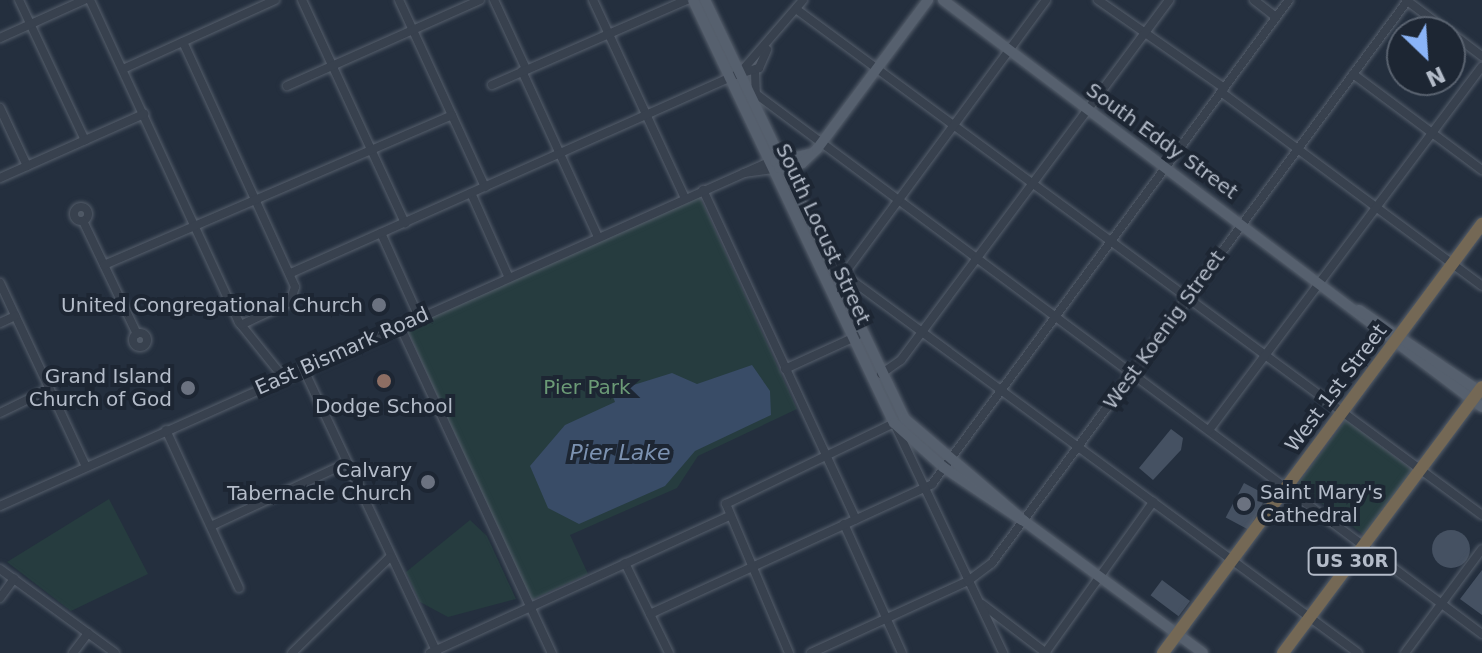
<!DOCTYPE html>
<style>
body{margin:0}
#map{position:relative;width:1482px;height:653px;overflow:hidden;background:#242f3e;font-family:"DejaVu Sans",sans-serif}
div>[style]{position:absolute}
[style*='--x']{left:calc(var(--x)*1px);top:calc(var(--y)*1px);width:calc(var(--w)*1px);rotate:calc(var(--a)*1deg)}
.green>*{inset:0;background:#263c3f;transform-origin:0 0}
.water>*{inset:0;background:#394c67}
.building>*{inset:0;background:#455162;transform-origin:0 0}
.round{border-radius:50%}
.roads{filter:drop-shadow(0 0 2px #565f6c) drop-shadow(0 0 2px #565f6c)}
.minor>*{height:8px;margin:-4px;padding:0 4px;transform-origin:4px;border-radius:4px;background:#38414e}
.minor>.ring{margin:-4px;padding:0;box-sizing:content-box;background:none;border:8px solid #38414e;border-radius:50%}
.major>*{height:10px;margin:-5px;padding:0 5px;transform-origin:5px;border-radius:5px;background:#56606e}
.highway>*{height:12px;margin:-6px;padding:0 6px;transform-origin:6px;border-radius:6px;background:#746855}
.dots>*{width:22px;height:22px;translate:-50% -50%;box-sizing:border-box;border:4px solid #1d2633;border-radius:50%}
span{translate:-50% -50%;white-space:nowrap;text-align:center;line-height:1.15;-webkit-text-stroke:8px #1d2633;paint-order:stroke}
.shield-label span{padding:2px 6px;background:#1d2633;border:2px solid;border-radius:6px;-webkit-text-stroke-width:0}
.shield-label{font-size:18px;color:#b4bcc9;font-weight:700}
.street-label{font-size:20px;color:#b4bcc9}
.poi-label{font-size:20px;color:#b4bcc9}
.right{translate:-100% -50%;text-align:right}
.left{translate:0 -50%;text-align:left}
.park-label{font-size:20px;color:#6b9a76}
.water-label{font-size:22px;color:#7c92b1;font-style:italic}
.north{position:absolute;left:1386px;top:16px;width:80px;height:80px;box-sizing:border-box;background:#1d2633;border:2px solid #59626f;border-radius:50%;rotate:155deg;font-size:22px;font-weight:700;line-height:32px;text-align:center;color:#b4bcc9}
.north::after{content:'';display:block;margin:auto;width:28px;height:36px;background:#8ab4f8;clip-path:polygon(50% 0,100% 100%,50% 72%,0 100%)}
</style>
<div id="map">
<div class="green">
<i style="clip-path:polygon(699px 195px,797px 409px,698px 456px,677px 488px,570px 535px,588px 574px,531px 600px,406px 327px)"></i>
<i style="left:1346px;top:420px;width:83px;height:81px;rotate:37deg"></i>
<i style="clip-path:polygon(109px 499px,148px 574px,71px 611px,7px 562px)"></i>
<i style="clip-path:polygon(470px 520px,487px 536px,516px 599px,448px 617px,420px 602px,406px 572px)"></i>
</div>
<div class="water">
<i style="clip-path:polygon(752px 365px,770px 391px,771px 415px,695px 451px,665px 486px,579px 524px,548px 508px,530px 466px,565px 425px,615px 402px,611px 392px,672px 373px,697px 384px)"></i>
</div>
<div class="building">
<i style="clip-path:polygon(1171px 429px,1183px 438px,1181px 450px,1153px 480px,1139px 468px)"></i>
<i style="left:1244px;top:483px;width:26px;height:39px;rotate:28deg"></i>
<i class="round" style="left:1432px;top:530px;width:38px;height:38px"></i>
<i style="clip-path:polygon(1482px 570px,1482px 615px,1460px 599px)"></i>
<i style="left:1162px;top:580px;width:35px;height:19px;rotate:37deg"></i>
</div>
<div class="roads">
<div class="minor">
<i style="--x:19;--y:0;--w:155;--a:64.8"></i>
<i style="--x:90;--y:0;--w:355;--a:65.2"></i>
<i style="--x:239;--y:322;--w:70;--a:51.3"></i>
<i style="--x:302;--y:0;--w:246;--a:65.2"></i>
<i style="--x:399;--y:0;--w:206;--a:65.3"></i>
<i style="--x:494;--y:0;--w:76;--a:65.1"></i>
<i style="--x:593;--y:0;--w:218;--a:65.1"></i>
<i style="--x:1098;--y:0;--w:154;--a:34.9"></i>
<i style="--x:1254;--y:0;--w:28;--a:38"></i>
<i style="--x:1406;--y:0;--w:54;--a:36.7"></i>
<i style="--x:796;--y:9;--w:852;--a:36.41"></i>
<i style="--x:1450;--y:32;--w:40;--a:37"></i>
<i style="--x:0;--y:38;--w:92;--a:-24.3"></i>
<i style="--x:183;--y:42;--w:269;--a:65.4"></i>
<i style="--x:295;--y:287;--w:16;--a:108"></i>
<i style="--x:290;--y:302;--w:54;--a:154.9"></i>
<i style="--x:123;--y:69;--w:167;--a:-24.4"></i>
<i style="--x:522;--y:71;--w:183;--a:65.4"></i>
<i style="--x:755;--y:71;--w:23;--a:88"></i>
<i style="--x:756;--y:94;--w:905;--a:36.64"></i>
<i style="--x:739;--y:74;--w:21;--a:-17"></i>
<i style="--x:759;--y:68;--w:20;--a:-66"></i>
<i style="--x:1353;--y:74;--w:161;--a:36.7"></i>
<i style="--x:492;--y:85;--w:213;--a:-23.6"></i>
<i style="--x:287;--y:86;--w:211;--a:-24"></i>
<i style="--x:1221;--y:92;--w:325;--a:36.6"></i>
<i style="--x:0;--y:108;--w:64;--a:65"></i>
<i style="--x:744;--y:173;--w:29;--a:-8"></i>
<i style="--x:0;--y:178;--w:158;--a:-24"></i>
<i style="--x:703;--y:190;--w:363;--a:65.1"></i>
<i style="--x:471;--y:193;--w:93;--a:65.9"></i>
<i class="ring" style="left:74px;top:207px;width:6px;height:6px"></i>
<i style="--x:83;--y:221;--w:125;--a:64.5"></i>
<i style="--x:381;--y:233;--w:92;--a:65.7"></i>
<i style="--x:104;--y:265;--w:379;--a:-23.3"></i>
<i style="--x:831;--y:265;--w:654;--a:36.36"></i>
<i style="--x:291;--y:273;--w:490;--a:-24"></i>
<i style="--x:739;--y:74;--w:98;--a:-49.1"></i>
<i style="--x:0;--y:283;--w:203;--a:64.9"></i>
<i style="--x:841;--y:289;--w:20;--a:-72"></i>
<i style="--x:847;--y:270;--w:335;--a:-53.6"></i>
<i style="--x:0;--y:323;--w:17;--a:-25"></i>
<i style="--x:400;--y:326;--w:361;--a:65.1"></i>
<i class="ring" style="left:133px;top:333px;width:6px;height:6px"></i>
<i style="--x:303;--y:368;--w:315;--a:64.8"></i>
<i style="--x:785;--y:369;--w:79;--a:-24.6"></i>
<i style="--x:881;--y:374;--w:24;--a:-35"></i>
<i style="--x:901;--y:360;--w:449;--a:-53.3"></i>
<i style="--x:0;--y:413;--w:55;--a:-26.1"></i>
<i style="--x:166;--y:430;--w:174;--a:65.2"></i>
<i style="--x:1209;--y:430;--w:454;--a:-53.1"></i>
<i style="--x:0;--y:506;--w:842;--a:-24.1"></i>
<i style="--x:844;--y:524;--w:141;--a:65.8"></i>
<i style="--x:211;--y:526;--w:150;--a:-24.9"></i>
<i style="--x:625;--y:563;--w:100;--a:63.9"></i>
<i style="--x:0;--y:569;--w:142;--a:36.1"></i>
<i style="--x:0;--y:598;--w:24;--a:-54"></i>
<i style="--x:982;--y:604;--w:81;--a:37.4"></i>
<i style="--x:650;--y:614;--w:311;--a:-24.7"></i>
<i style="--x:932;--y:484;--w:601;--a:-53.59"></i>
<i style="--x:73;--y:653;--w:25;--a:-53"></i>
<i style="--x:292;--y:653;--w:137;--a:-44.4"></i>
<i style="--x:430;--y:653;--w:327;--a:-24.6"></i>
<i style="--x:789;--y:653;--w:162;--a:-112.9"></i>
<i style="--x:726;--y:504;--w:187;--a:-25.7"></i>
<i style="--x:894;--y:423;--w:255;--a:64.6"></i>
<i style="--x:811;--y:653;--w:173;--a:-24.6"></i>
<i style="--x:968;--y:581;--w:30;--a:-37"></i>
<i style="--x:992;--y:563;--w:700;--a:-53.54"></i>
<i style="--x:1045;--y:653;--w:186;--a:-54.4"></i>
<i style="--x:1405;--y:653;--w:129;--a:-53.5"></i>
</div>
<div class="major">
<i style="--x:693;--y:0;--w:468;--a:64.6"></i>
<i style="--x:894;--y:423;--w:66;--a:41.9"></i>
<i style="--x:943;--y:467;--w:95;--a:33.9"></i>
<i style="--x:705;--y:0;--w:463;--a:64.5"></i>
<i style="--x:904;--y:418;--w:158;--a:40.6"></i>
<i style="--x:1024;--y:521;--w:222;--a:36.4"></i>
<i style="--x:943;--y:0;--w:675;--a:37.06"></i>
<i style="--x:775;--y:162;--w:37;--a:-13"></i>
<i style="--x:779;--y:168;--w:24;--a:-12"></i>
<i style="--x:802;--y:163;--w:21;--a:-43"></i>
<i style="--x:817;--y:149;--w:186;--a:-53.3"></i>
<i style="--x:1359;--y:310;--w:148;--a:34"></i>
</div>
<div class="highway">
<i style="--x:1163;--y:653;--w:535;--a:-53.37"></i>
<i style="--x:1283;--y:653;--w:332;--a:-53.2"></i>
</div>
</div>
<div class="dots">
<i style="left:379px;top:305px;background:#6b7280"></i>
<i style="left:384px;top:381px;background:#8d6e63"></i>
<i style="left:188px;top:388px;background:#6b7280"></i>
<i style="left:428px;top:482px;background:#6b7280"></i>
<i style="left:1244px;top:504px;background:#6b7280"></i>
</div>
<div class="shield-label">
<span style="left:1352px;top:561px">US 30R</span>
</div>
<div class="street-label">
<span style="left:1162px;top:141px;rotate:36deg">South Eddy Street</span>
<span style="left:823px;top:234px;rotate:65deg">South Locust Street</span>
<span style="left:1164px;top:330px;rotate:-54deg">West Koenig Street</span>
<span style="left:342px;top:351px;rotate:-24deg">East Bismark Road</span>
<span style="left:1336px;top:388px;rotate:-53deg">West 1st Street</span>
</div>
<div class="poi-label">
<span class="right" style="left:363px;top:305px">United Congregational Church</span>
<span class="right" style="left:172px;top:388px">Grand Island<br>Church of God</span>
<span style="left:384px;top:406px">Dodge School</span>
<span class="right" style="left:412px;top:482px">Calvary<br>Tabernacle Church</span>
<span class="left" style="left:1260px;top:504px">Saint Mary's<br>Cathedral</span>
</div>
<div class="park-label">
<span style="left:587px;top:387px">Pier Park</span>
</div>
<div class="water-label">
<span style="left:620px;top:453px">Pier Lake</span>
</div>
<div class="north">N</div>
</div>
